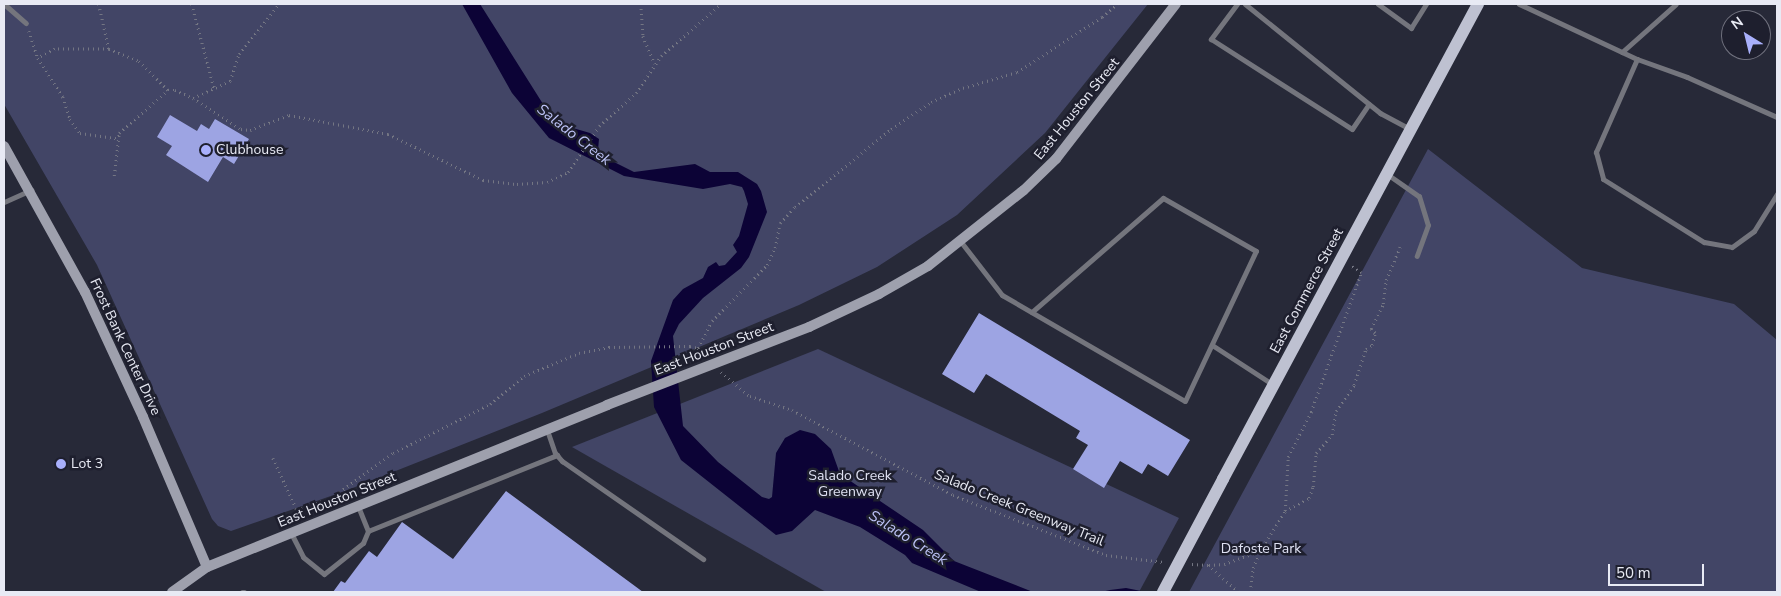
<!DOCTYPE html>
<style>
body{margin:0}
#map{position:relative;width:1781px;height:596px;overflow:hidden;background:#272938;font-family:"Nunito Sans",sans-serif}
div>[style]{position:absolute}
[style*='--x']{left:calc(var(--x)*1px);top:calc(var(--y)*1px);width:calc(var(--w)*1px);rotate:calc(var(--a)*1deg)}
.green>*{inset:0;background:#424566}
.water>*{inset:0;background:#0c0336}
.building>*{inset:0;background:#9da4e3}
.path>*{height:2.5px;margin-top:-1.25px;transform-origin:0;background:repeating-linear-gradient(90deg,#747683 0 1px,transparent 0 5px)}
.lane>*{height:5px;margin:-2.5px;padding:0 2.5px;transform-origin:2.5px;border-radius:2.5px;background:#74757d}
.secondary>*{height:10px;margin:-5px;padding:0 5px;transform-origin:5px;border-radius:5px;background:#9ea0ad}
.primary>*{height:12px;margin:-6px;padding:0 6px;transform-origin:6px;border-radius:6px;background:#bec1d1}
.secondary-bridge>*{height:10px;margin:-5px;padding:0 5px;transform-origin:5px;border-radius:5px;background:#9ea0ad}
.primary-bridge>*{height:12px;margin:-6px;padding:0 6px;transform-origin:6px;border-radius:6px;background:#bec1d1}
.dots>*{width:14px;height:14px;translate:-50% -50%;box-sizing:border-box;border:2px solid #1e1f2e;border-radius:50%}
span{translate:-50% -50%;white-space:nowrap;text-align:center;line-height:1.15;-webkit-text-stroke:5px #1e1f2e;paint-order:stroke}
.street-label{font-size:14px;color:#e8eaf4}
.poi-label{font-size:14px;color:#e8eaf4}
.left{translate:0 -50%;text-align:left}
.park-label{font-size:14px;color:#dfe1f3}
.water-label{font-size:15px;color:#bdc3f7;font-style:italic}
.frame{position:absolute;inset:0;border:5px solid #e8eaf4;pointer-events:none}
.north{position:absolute;left:1721px;top:10px;width:50px;height:50px;box-sizing:border-box;background:#1e1f2e;border:1px solid #6f707d;border-radius:50%;rotate:324deg;font-size:14px;font-weight:700;line-height:20px;text-align:center;color:#e8eaf4}
.north::after{content:'';display:block;margin:auto;width:18px;height:22px;background:#a9b0fc;clip-path:polygon(50% 0,100% 100%,50% 72%,0 100%)}
.scale{position:absolute;left:1608px;top:564px;width:96px;height:22px;box-sizing:border-box;border:2px solid #e8eaf4;border-top:0;padding-left:6px;font-size:15px;line-height:18px;white-space:nowrap;color:#e8eaf4;-webkit-text-stroke:4px #1e1f2e;paint-order:stroke}
</style>
<div id="map">
<div class="green">
<i style="clip-path:polygon(4px 4px,1148px 4px,1045px 133px,957px 215px,877px 267px,799px 305px,542px 413px,345px 491px,231px 531px,218px 526px,212px 519px,97px 265px,4px 104px)"></i>
<i style="clip-path:polygon(1428px 149px,1582px 268px,1734px 304px,1777px 340px,1777px 592px,1189px 592px)"></i>
<i style="clip-path:polygon(818px 349px,1179px 518px,1139px 592px,826px 592px,572px 447px)"></i>
</div>
<div class="water">
<i style="clip-path:polygon(462px 4px,480px 4px,543px 104px,559px 124px,590px 133px,599px 139px,598px 150px,602px 156px,634px 172px,695px 164px,710px 172px,738px 172px,757px 184px,761px 191px,767px 212px,749px 257px,741px 268px,703px 298px,679px 324px,673px 336px,683px 426px,718px 462px,762px 497px,769px 499px,772px 497px,776px 453px,785px 438px,800px 430px,815px 434px,831px 449px,840px 474px,923px 530px,954px 561px,1033px 592px,981px 592px,912px 563px,905px 555px,860px 527px,815px 510px,792px 531px,776px 535px,681px 460px,654px 407px,651px 361px,673px 300px,683px 289px,703px 278px,708px 267px,716px 262px,719px 266px,725px 265px,737px 252px,733px 245px,739px 236px,748px 204px,744px 191px,742px 187px,730px 184px,703px 189px,624px 176px,549px 138px,512px 93px)"></i>
<i style="clip-path:polygon(1126px 588px,1146px 592px,1101px 592px,1110px 590px)"></i>
</div>
<div class="building">
<i style="clip-path:polygon(170px 115px,197px 131px,201px 124px,209px 129px,215px 119px,249px 139px,234px 164px,223px 157px,208px 182px,166px 155px,172px 146px,157px 137px)"></i>
<i style="clip-path:polygon(979px 313px,1190px 440px,1168px 476px,1148px 464px,1142px 474px,1120px 461px,1104px 488px,1073px 469px,1088px 445px,1076px 438px,1080px 431px,986px 374px,974px 393px,942px 374px)"></i>
<i style="clip-path:polygon(506px 491px,643px 592px,333px 592px,341px 581px,345px 583px,369px 551px,377px 557px,402px 522px,453px 559px)"></i>
</div>
<div class="path">
<i style="--x:99;--y:4;--w:46;--a:77.5"></i>
<i style="--x:109;--y:49;--w:32;--a:22"></i>
<i style="--x:139;--y:61;--w:41;--a:45"></i>
<i style="--x:192;--y:4;--w:87;--a:75.3"></i>
<i style="--x:641;--y:4;--w:32;--a:86"></i>
<i style="--x:643;--y:36;--w:30;--a:67"></i>
<i style="--x:29;--y:31;--w:28;--a:72"></i>
<i style="--x:109;--y:49;--w:54;--a:180"></i>
<i style="--x:55;--y:49;--w:19;--a:152"></i>
<i style="--x:38;--y:58;--w:46;--a:57.3"></i>
<i style="--x:63;--y:97;--w:23;--a:72"></i>
<i style="--x:70;--y:119;--w:17;--a:54"></i>
<i style="--x:80;--y:133;--w:37;--a:8"></i>
<i style="--x:193;--y:98;--w:41;--a:-24.7"></i>
<i style="--x:230;--y:81;--w:28;--a:-72"></i>
<i style="--x:239;--y:54;--w:64;--a:-51.3"></i>
<i style="--x:114;--y:176;--w:43;--a:-83.4"></i>
<i style="--x:119;--y:133;--w:65;--a:-41.3"></i>
<i style="--x:168;--y:90;--w:7;--a:0"></i>
<i style="--x:175;--y:90;--w:20;--a:24"></i>
<i style="--x:193;--y:98;--w:57;--a:32.9"></i>
<i style="--x:241;--y:129;--w:9;--a:6"></i>
<i style="--x:250;--y:130;--w:42;--a:-21"></i>
<i style="--x:289;--y:115;--w:101;--a:10.9"></i>
<i style="--x:388;--y:134;--w:106;--a:25.8"></i>
<i style="--x:483;--y:180;--w:34;--a:7"></i>
<i style="--x:517;--y:184;--w:30;--a:-4"></i>
<i style="--x:547;--y:182;--w:23;--a:-25"></i>
<i style="--x:568;--y:172;--w:55;--a:-56"></i>
<i style="--x:599;--y:126;--w:50;--a:-41.7"></i>
<i style="--x:636;--y:93;--w:45;--a:-56"></i>
<i style="--x:661;--y:56;--w:79;--a:-40.9"></i>
<i style="--x:698;--y:348;--w:30;--a:-63"></i>
<i style="--x:712;--y:321;--w:78;--a:-45.5"></i>
<i style="--x:767;--y:265;--w:19;--a:-65"></i>
<i style="--x:775;--y:248;--w:25;--a:-79"></i>
<i style="--x:780;--y:223;--w:22;--a:-47"></i>
<i style="--x:795;--y:207;--w:124;--a:-39.1"></i>
<i style="--x:891;--y:129;--w:48;--a:-34"></i>
<i style="--x:931;--y:102;--w:35;--a:-24"></i>
<i style="--x:963;--y:88;--w:56;--a:-16.5"></i>
<i style="--x:1017;--y:72;--w:101;--a:-32.9"></i>
<i style="--x:1102;--y:17;--w:20;--a:-41"></i>
<i style="--x:721;--y:372;--w:38;--a:40"></i>
<i style="--x:750;--y:396;--w:44;--a:18.4"></i>
<i style="--x:792;--y:410;--w:182;--a:27.8"></i>
<i style="--x:953;--y:495;--w:164;--a:21.4"></i>
<i style="--x:1106;--y:555;--w:58;--a:6.9"></i>
<i style="--x:273;--y:458;--w:57;--a:65.2"></i>
<i style="--x:297;--y:510;--w:36;--a:-19"></i>
<i style="--x:331;--y:498;--w:77;--a:-36"></i>
<i style="--x:393;--y:453;--w:109;--a:-26.8"></i>
<i style="--x:490;--y:404;--w:44;--a:-39.5"></i>
<i style="--x:524;--y:376;--w:60;--a:-22.7"></i>
<i style="--x:579;--y:353;--w:31;--a:-11"></i>
<i style="--x:609;--y:347;--w:81;--a:-0.7"></i>
<i style="--x:690;--y:346;--w:8;--a:14"></i>
<i style="--x:698;--y:348;--w:11;--a:41"></i>
<i style="--x:1285;--y:511;--w:27;--a:-28"></i>
<i style="--x:1309;--y:498;--w:12;--a:-70"></i>
<i style="--x:1313;--y:487;--w:34;--a:-85"></i>
<i style="--x:1316;--y:453;--w:24;--a:-48"></i>
<i style="--x:1332;--y:435;--w:24;--a:-81"></i>
<i style="--x:1336;--y:411;--w:32;--a:-55"></i>
<i style="--x:1354;--y:385;--w:38;--a:-72"></i>
<i style="--x:1366;--y:349;--w:7;--a:-34"></i>
<i style="--x:1372;--y:345;--w:12;--a:-76"></i>
<i style="--x:1375;--y:333;--w:6;--a:-135"></i>
<i style="--x:1371;--y:329;--w:28;--a:-64"></i>
<i style="--x:1383;--y:304;--w:24;--a:-83"></i>
<i style="--x:1386;--y:280;--w:36;--a:-67"></i>
<i style="--x:1192;--y:564;--w:16;--a:4"></i>
<i style="--x:1208;--y:565;--w:41;--a:41.1"></i>
<i style="--x:1209;--y:565;--w:15;--a:-4"></i>
<i style="--x:1224;--y:564;--w:37;--a:-20"></i>
<i style="--x:1250;--y:592;--w:24;--a:-83"></i>
<i style="--x:1253;--y:568;--w:18;--a:-68"></i>
<i style="--x:1260;--y:551;--w:47;--a:-58"></i>
<i style="--x:1285;--y:511;--w:54;--a:-86.8"></i>
<i style="--x:1288;--y:457;--w:51;--a:-62.9"></i>
<i style="--x:1311;--y:412;--w:148;--a:-70.2"></i>
<i style="--x:1361;--y:273;--w:12;--a:-145"></i>
</div>
<div class="lane">
<i style="--x:4;--y:4;--w:29;--a:41"></i>
<i style="--x:1237;--y:4;--w:44;--a:126.6"></i>
<i style="--x:1211;--y:39;--w:167;--a:32.6"></i>
<i style="--x:1352;--y:129;--w:30;--a:-56"></i>
<i style="--x:1245;--y:4;--w:174;--a:38.9"></i>
<i style="--x:1380;--y:113;--w:34;--a:28"></i>
<i style="--x:1378;--y:4;--w:41;--a:36"></i>
<i style="--x:1411;--y:28;--w:28;--a:-58"></i>
<i style="--x:1519;--y:4;--w:130;--a:25"></i>
<i style="--x:1637;--y:59;--w:102;--a:113.8"></i>
<i style="--x:1596;--y:152;--w:28;--a:75"></i>
<i style="--x:1603;--y:179;--w:119;--a:32"></i>
<i style="--x:1704;--y:242;--w:28;--a:10"></i>
<i style="--x:1732;--y:247;--w:27;--a:-36"></i>
<i style="--x:1754;--y:231;--w:44;--a:-58.1"></i>
<i style="--x:1622;--y:52;--w:72;--a:-41.6"></i>
<i style="--x:1637;--y:59;--w:53;--a:19.8"></i>
<i style="--x:1687;--y:77;--w:98;--a:24"></i>
<i style="--x:1387;--y:174;--w:39;--a:35"></i>
<i style="--x:1419;--y:196;--w:30;--a:73"></i>
<i style="--x:1428;--y:225;--w:33;--a:110"></i>
<i style="--x:4;--y:202;--w:30;--a:-24"></i>
<i style="--x:961;--y:242;--w:67;--a:52.3"></i>
<i style="--x:1002;--y:295;--w:211;--a:30.1"></i>
<i style="--x:1185;--y:401;--w:166;--a:-64.7"></i>
<i style="--x:1256;--y:251;--w:107;--a:-150.3"></i>
<i style="--x:1163;--y:198;--w:174;--a:139"></i>
<i style="--x:1212;--y:345;--w:72;--a:33"></i>
<i style="--x:547;--y:430;--w:24;--a:71"></i>
<i style="--x:555;--y:453;--w:11;--a:49"></i>
<i style="--x:562;--y:461;--w:172;--a:34.8"></i>
<i style="--x:368;--y:531;--w:204;--a:-21.9"></i>
<i style="--x:291;--y:533;--w:27;--a:63"></i>
<i style="--x:303;--y:557;--w:27;--a:39"></i>
<i style="--x:324;--y:574;--w:50;--a:-38.5"></i>
<i style="--x:363;--y:543;--w:13;--a:-67"></i>
<i style="--x:368;--y:531;--w:27;--a:-112"></i>
<i style="--x:242;--y:592;--w:2;--a:0"></i>
</div>
<div class="secondary">
<i style="--x:4;--y:146;--w:167;--a:61"></i>
<i style="--x:85;--y:292;--w:138;--a:65.1"></i>
<i style="--x:143;--y:417;--w:163;--a:66.9"></i>
<i style="--x:809;--y:327;--w:77;--a:-25.2"></i>
<i style="--x:879;--y:294;--w:56;--a:-29.7"></i>
<i style="--x:928;--y:266;--w:122;--a:-38.4"></i>
<i style="--x:1024;--y:190;--w:45;--a:-44.1"></i>
<i style="--x:1056;--y:159;--w:196;--a:-52.3"></i>
<i style="--x:172;--y:592;--w:43;--a:-35.5"></i>
<i style="--x:207;--y:567;--w:432;--a:-22"></i>
</div>
<div class="primary">
<i style="--x:1223;--y:479;--w:539;--a:-61.77"></i>
</div>
<div class="secondary-bridge">
<i style="--x:607;--y:405;--w:217;--a:-21.1"></i>
</div>
<div class="primary-bridge">
<i style="--x:1163;--y:592;--w:128;--a:-62"></i>
</div>
<div class="dots">
<i style="left:206px;top:150px;background:#a9b0fc"></i>
<i style="left:61px;top:464px;background:#a9b0fc"></i>
</div>
<div class="street-label">
<span style="left:1077px;top:109px;rotate:-51deg">East Houston Street</span>
<span style="left:1307px;top:291px;rotate:-62deg">East Commerce Street</span>
<span style="left:125px;top:347px;rotate:65deg">Frost Bank Center Drive</span>
<span style="left:714px;top:349px;rotate:-21deg">East Houston Street</span>
<span style="left:337px;top:500px;rotate:-22deg">East Houston Street</span>
<span style="left:1019px;top:508px;rotate:22deg">Salado Creek Greenway Trail</span>
</div>
<div class="poi-label">
<span class="left" style="left:216px;top:150px">Clubhouse</span>
<span class="left" style="left:71px;top:464px">Lot 3</span>
</div>
<div class="park-label">
<span style="left:850px;top:484px">Salado Creek<br>Greenway</span>
<span style="left:1261px;top:549px">Dafoste Park</span>
</div>
<div class="water-label">
<span style="left:574px;top:135px;rotate:38deg">Salado Creek</span>
<span style="left:908px;top:538px;rotate:32deg">Salado Creek</span>
</div>
<div class="frame"></div>
<div class="north">N</div>
<div class="scale">50 m</div>
</div>
